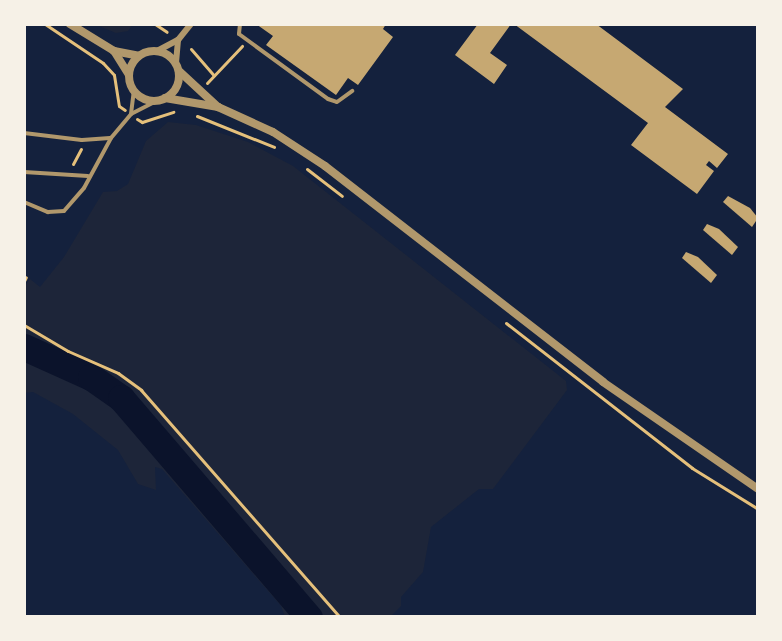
<!DOCTYPE html>
<style>
body{margin:0}
#map{position:relative;width:782px;height:641px;overflow:hidden;background:#14213d;font-family:Karla,sans-serif}
div>[style]{position:absolute}
[style*='--x']{left:calc(var(--x)*1px);top:calc(var(--y)*1px);width:calc(var(--w)*1px);rotate:calc(var(--a)*1deg)}
.green>*{inset:0;background:#1d2539}
.river>*{height:27px;margin:-13.5px;padding:0 13.5px;transform-origin:13.5px;border-radius:13.5px;background:#0b132b}
.building>*{inset:0;background:#c6a872}
.path>*{height:3px;margin:-1.5px;padding:0 1.5px;transform-origin:1.5px;border-radius:1.5px;background:#e5c07b}
.service>*{height:4px;margin:-2px;padding:0 2px;transform-origin:2px;border-radius:2px;background:#b1986c}
.minor>*{height:6px;margin:-3px;padding:0 3px;transform-origin:3px;border-radius:3px;background:#b1986c}
.tertiary>*{height:8px;margin:-4px;padding:0 4px;transform-origin:4px;border-radius:4px;background:#b1986c}
.tertiary>.ring{margin:-4px;padding:0;box-sizing:content-box;background:none;border:8px solid #b1986c;border-radius:50%}
span{translate:-50% -50%;white-space:nowrap;text-align:center;line-height:1.15;-webkit-text-stroke:5px #f6f1e7;paint-order:stroke}
.frame{position:absolute;inset:0;border:26px solid #f6f1e7;pointer-events:none}
</style>
<div id="map">
<div class="green">
<i style="clip-path:polygon(94px 24px,133px 24px,128px 31px,116px 33px)"></i>
<i style="clip-path:polygon(168px 122px,196px 125px,248px 142px,293px 166px,566px 381px,567px 390px,493px 489px,479px 489px,431px 527px,423px 572px,401px 597px,401px 606px,390px 617px,285px 617px,281px 606px,162px 469px,155px 467px,156px 490px,138px 484px,118px 450px,73px 414px,33px 392px,24px 393px,24px 287px,30px 279px,40px 287px,64px 257px,103px 192px,117px 191px,128px 184px,146px 141px)"></i>
</div>
<div class="river">
<i style="--x:24;--y:347;--w:73;--a:24.1"></i>
<i style="--x:91;--y:377;--w:37;--a:35"></i>
<i style="--x:121;--y:398;--w:289;--a:49.4"></i>
</div>
<div class="building">
<i style="clip-path:polygon(256px 24px,386px 24px,383px 29px,393px 37px,358px 85px,348px 78px,336px 95px,266px 45px,273px 36px)"></i>
<i style="clip-path:polygon(478px 24px,511px 24px,490px 53px,507px 65px,494px 84px,455px 55px)"></i>
<i style="clip-path:polygon(514px 24px,596px 24px,683px 89px,665px 107px,728px 154px,717px 168px,709px 161px,706px 165px,714px 171px,697px 194px,631px 145px,648px 123px)"></i>
<i style="clip-path:polygon(728px 196px,750px 208px,758px 218px,752px 227px,723px 202px)"></i>
<i style="clip-path:polygon(707px 224px,719px 229px,738px 247px,732px 255px,703px 230px)"></i>
<i style="clip-path:polygon(686px 252px,698px 257px,717px 275px,711px 283px,682px 258px)"></i>
</div>
<div class="path">
<i style="--x:45;--y:24;--w:70;--a:33.9"></i>
<i style="--x:103;--y:63;--w:16;--a:47"></i>
<i style="--x:114;--y:75;--w:31;--a:81"></i>
<i style="--x:119;--y:106;--w:7;--a:34"></i>
<i style="--x:140;--y:24;--w:15;--a:0"></i>
<i style="--x:155;--y:24;--w:14;--a:34"></i>
<i style="--x:191;--y:49;--w:35;--a:49"></i>
<i style="--x:207;--y:83;--w:51;--a:-46.6"></i>
<i style="--x:197;--y:116;--w:83;--a:21.9"></i>
<i style="--x:137;--y:119;--w:6;--a:31"></i>
<i style="--x:142;--y:122;--w:33;--a:-18"></i>
<i style="--x:73;--y:164;--w:17;--a:-62"></i>
<i style="--x:307;--y:169;--w:44;--a:37.6"></i>
<i style="--x:24;--y:281;--w:4;--a:-63"></i>
<i style="--x:506;--y:323;--w:236;--a:37.9"></i>
<i style="--x:692;--y:468;--w:78;--a:31.8"></i>
<i style="--x:24;--y:325;--w:51;--a:30.6"></i>
<i style="--x:68;--y:351;--w:55;--a:23.7"></i>
<i style="--x:118;--y:373;--w:29;--a:36"></i>
<i style="--x:141;--y:390;--w:302;--a:48.8"></i>
</div>
<div class="service">
<i style="--x:240;--y:24;--w:10;--a:96"></i>
<i style="--x:239;--y:34;--w:110;--a:36.1"></i>
<i style="--x:328;--y:99;--w:9;--a:18"></i>
<i style="--x:337;--y:102;--w:19;--a:-36"></i>
<i style="--x:131;--y:114;--w:24;--a:-83"></i>
<i style="--x:24;--y:133;--w:58;--a:6.9"></i>
<i style="--x:82;--y:140;--w:28;--a:-4"></i>
<i style="--x:24;--y:172;--w:64;--a:3.6"></i>
<i style="--x:24;--y:202;--w:26;--a:23"></i>
<i style="--x:48;--y:212;--w:16;--a:-4"></i>
<i style="--x:64;--y:211;--w:30;--a:-49"></i>
<i style="--x:84;--y:188;--w:57;--a:-61.6"></i>
<i style="--x:111;--y:138;--w:31;--a:-50"></i>
<i style="--x:131;--y:114;--w:28;--a:-27"></i>
</div>
<div class="minor">
<i style="--x:157;--y:51;--w:24;--a:-28"></i>
<i style="--x:178;--y:40;--w:21;--a:-51"></i>
<i style="--x:176;--y:63;--w:23;--a:-85"></i>
</div>
<div class="tertiary">
<i style="--x:70;--y:24;--w:52;--a:31.5"></i>
<i style="--x:114;--y:51;--w:25;--a:11"></i>
<i style="--x:114;--y:51;--w:28;--a:58"></i>
<i class="ring" style="left:129px;top:51px;width:42px;height:42px"></i>
<i style="--x:179;--y:71;--w:53;--a:42.7"></i>
<i style="--x:218;--y:107;--w:60;--a:24.4"></i>
<i style="--x:273;--y:132;--w:62;--a:33.2"></i>
<i style="--x:325;--y:166;--w:352;--a:37.8"></i>
<i style="--x:603;--y:382;--w:188;--a:34.6"></i>
<i style="--x:165;--y:98;--w:54;--a:9.6"></i>
</div>
<div class="frame"></div>
</div>
